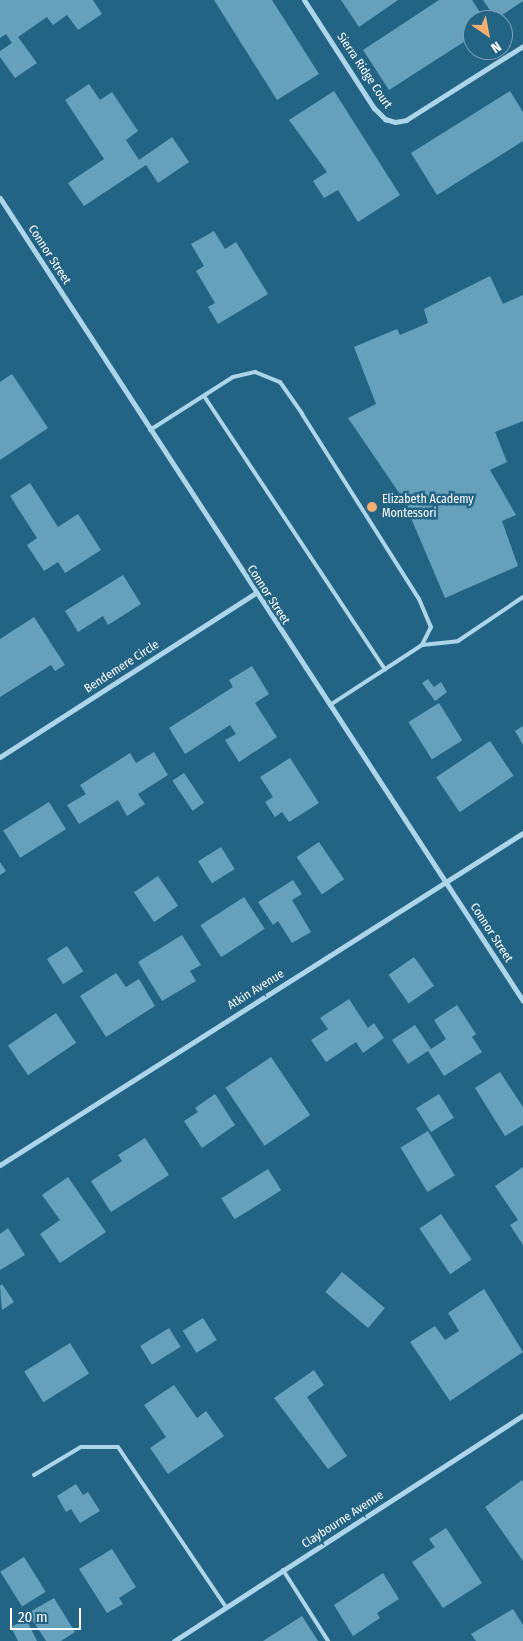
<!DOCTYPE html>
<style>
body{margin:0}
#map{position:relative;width:523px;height:1641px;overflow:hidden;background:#236485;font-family:"Fira Sans Condensed",sans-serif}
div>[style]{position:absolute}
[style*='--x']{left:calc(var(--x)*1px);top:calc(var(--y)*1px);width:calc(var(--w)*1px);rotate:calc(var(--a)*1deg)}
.building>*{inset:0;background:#67a0ba;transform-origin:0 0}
.service>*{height:4px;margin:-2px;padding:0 2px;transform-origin:2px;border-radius:2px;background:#acd5e9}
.minor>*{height:5px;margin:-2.5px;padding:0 2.5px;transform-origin:2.5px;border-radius:2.5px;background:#acd5e9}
.dots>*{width:14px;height:14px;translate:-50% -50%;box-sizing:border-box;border:2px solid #236485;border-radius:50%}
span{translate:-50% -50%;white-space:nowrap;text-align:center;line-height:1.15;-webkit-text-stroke:5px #236485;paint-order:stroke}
.street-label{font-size:12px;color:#fff}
.poi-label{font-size:12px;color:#fff}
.left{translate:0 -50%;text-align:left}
.north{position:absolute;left:463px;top:10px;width:50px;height:50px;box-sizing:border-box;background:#236485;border:1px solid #7ba2b6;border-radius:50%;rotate:147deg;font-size:14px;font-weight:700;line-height:20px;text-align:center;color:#fff}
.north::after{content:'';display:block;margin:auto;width:18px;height:22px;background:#f4ae6e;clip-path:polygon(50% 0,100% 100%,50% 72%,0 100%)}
.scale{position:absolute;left:10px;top:1608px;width:71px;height:22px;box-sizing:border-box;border:2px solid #fff;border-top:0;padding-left:6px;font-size:15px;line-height:18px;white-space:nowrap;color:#fff;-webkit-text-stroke:4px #236485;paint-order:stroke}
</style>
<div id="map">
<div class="building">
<i style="clip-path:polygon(0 0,93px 0,102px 14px,78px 30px,67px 15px,53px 25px,47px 17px,18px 37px,37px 63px,15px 78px,0 57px,0 51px,12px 43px,6px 34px,0 38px)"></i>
<i style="clip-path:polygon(214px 0,272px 0,319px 74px,277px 100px)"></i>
<i style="clip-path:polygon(341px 0,398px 0,359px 27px)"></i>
<i style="clip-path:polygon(439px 0,472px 0,485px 20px,473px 20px,473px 36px,389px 90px,363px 50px)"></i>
<i style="clip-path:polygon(483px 0,523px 0,523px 1px,496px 19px)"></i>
<i style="clip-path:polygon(89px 84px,100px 100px,112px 92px,138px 131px,126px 140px,139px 160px,172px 137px,189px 162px,158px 183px,146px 165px,84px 206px,68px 183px,104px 159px,65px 100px)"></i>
<i style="clip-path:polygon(334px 91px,400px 195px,358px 222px,338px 190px,324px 198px,313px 181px,327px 172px,289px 120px)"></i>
<i style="clip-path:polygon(510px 91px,523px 112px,523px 141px,437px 195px,411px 153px)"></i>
<i style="clip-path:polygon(214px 231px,225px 249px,236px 242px,268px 294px,218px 324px,208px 307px,215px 303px,196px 271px,204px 266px,191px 244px)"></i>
<i style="clip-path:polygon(490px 276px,503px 304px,523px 295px,523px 421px,495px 432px,507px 462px,490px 470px,516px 515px,502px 521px,518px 566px,445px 598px,402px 497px,348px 418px,376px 404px,354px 347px,397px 329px,400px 335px,428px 323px,424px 309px)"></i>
<i style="clip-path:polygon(12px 374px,48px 428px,0 460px,0 382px)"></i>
<i style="clip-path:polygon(30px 483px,58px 527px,78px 514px,101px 550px,65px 573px,58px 562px,44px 571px,27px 545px,37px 538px,10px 496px)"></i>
<i style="clip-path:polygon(123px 575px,141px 604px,108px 625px,103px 616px,78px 632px,65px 611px)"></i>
<i style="clip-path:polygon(34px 617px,65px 665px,55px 671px,51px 665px,0 697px,0 639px)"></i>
<i style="clip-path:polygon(252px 666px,269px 694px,255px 703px,277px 737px,239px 762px,225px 740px,236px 734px,230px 725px,185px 754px,169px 728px,233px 687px,229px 680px)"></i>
<i style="clip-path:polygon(428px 679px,434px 687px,441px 682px,447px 692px,435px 701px,422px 683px)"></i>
<i style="left:439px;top:703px;width:44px;height:36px;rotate:58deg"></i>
<i style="clip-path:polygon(523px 726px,523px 745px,515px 731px)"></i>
<i style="left:490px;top:741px;width:42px;height:65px;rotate:56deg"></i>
<i style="clip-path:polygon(154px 752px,168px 775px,138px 794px,145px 804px,127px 816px,118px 800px,79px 824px,67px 805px,86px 794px,80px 785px,130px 753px,136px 763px)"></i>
<i style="clip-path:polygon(290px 758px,319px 803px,289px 822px,282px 812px,275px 817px,265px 802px,273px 797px,260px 777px)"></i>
<i style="left:184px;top:773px;width:36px;height:14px;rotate:56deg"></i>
<i style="left:49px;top:802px;width:32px;height:54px;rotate:58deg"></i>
<i style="left:319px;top:842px;width:45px;height:27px;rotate:56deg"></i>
<i style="left:221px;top:847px;width:26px;height:27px;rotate:58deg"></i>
<i style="clip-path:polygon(0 862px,6px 871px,0 875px)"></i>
<i style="left:158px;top:876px;width:36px;height:29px;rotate:56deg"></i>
<i style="clip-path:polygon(293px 880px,302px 894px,292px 900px,311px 932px,292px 943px,278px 921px,273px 925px,258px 902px)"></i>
<i style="left:244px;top:897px;width:38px;height:52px;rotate:57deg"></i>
<i style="clip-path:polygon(182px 935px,201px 965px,190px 971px,196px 981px,162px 1001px,138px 962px)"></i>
<i style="left:67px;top:946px;width:30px;height:24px;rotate:57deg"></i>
<i style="left:414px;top:957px;width:35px;height:31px;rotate:55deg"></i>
<i style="clip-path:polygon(116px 973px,126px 987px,139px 979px,155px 1006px,106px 1037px,80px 996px)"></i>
<i style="clip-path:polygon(349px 999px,368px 1028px,374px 1023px,384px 1038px,363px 1053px,356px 1042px,326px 1062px,311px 1040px,328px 1029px,320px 1018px)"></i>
<i style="clip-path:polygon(457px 1005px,476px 1034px,472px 1037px,482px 1052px,444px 1076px,428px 1051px,408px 1064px,392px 1040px,415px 1025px,431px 1049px,446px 1039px,434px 1020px)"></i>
<i style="left:56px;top:1013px;width:36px;height:58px;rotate:56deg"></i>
<i style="left:271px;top:1057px;width:70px;height:55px;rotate:56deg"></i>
<i style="clip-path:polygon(500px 1072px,523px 1107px,523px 1125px,505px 1136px,475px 1088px)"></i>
<i style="clip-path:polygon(215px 1094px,235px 1125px,202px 1148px,184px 1121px,198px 1112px,195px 1108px)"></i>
<i style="left:439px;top:1094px;width:28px;height:27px;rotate:58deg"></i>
<i style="left:428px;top:1131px;width:52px;height:32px;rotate:59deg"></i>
<i style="clip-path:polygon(145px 1138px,169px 1175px,111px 1212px,91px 1181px,122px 1161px,118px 1155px)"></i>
<i style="clip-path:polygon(523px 1167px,523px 1245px,510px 1225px,518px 1220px,495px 1186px)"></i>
<i style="left:268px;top:1169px;width:25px;height:55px;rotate:58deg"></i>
<i style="clip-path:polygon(68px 1177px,106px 1232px,60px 1263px,40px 1234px,60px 1220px,42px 1195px)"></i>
<i style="left:441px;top:1214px;width:55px;height:26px;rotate:56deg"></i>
<i style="clip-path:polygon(8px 1228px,25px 1255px,0 1270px,0 1234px)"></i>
<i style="left:342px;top:1272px;width:56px;height:26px;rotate:40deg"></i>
<i style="clip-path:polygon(2px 1284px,14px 1302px,2px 1310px,0 1286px)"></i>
<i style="clip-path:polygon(484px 1289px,523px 1352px,450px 1401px,410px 1342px,435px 1326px,445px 1340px,459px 1331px,448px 1313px)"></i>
<i style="left:203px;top:1318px;width:26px;height:24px;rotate:58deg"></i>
<i style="left:169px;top:1328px;width:22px;height:34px;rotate:58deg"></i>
<i style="left:70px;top:1343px;width:36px;height:54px;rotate:58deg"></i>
<i style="clip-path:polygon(314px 1370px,324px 1385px,307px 1397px,347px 1456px,328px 1469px,274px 1398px)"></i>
<i style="clip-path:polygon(174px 1385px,197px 1418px,206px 1411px,224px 1436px,168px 1474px,150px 1448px,166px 1437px,144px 1405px)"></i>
<i style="clip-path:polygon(522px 1480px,523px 1482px,523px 1561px,485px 1507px)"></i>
<i style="clip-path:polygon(76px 1484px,83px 1495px,88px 1492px,100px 1511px,80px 1523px,71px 1509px,66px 1512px,57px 1496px)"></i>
<i style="clip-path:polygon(446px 1528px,482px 1583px,443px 1608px,412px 1562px,435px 1547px,429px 1539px)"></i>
<i style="clip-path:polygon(112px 1549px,136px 1587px,119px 1598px,123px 1604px,107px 1613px,79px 1569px)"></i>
<i style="left:24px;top:1557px;width:41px;height:28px;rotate:58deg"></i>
<i style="clip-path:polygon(383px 1573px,399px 1599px,377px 1613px,380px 1618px,353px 1636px,334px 1605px)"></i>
<i style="clip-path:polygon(54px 1598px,75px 1632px,61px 1641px,46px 1641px,28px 1613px)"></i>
<i style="clip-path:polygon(513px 1609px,523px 1625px,523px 1641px,476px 1641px,471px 1634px)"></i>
<i style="clip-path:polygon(302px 1616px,318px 1641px,263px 1641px)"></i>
<i style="clip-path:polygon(26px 1619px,37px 1641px,18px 1641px,11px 1627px)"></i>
</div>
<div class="service">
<i style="--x:204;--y:396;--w:328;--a:56.5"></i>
<i style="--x:150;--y:430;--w:98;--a:-32.6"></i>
<i style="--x:233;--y:377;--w:23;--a:-13"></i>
<i style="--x:255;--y:372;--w:27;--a:22"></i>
<i style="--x:280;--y:382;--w:39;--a:55"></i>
<i style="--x:302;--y:414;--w:219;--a:57.7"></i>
<i style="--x:419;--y:599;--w:30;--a:67"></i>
<i style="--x:431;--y:627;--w:20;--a:117"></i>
<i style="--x:422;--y:645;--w:110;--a:146.9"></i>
<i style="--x:422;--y:645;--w:36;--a:-6"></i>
<i style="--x:458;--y:641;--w:78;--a:-34.1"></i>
<i style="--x:34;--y:1475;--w:55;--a:-30.8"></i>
<i style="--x:81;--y:1447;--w:37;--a:0"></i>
<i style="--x:118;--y:1447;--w:193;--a:56"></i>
<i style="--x:283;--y:1570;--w:84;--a:57.6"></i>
</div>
<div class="minor">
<i style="--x:304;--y:0;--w:129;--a:57.1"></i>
<i style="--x:374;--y:108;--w:16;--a:45"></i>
<i style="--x:385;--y:119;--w:10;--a:17"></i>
<i style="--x:395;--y:122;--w:11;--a:-10"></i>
<i style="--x:406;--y:120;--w:138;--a:-32.3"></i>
<i style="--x:0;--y:198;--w:958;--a:56.92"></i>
<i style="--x:0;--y:757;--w:303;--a:-32.7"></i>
<i style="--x:0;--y:1165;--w:619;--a:-32.41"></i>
<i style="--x:174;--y:1641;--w:416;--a:-32.9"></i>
</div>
<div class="dots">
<i style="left:372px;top:507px;background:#f4ae6e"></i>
</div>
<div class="street-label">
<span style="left:364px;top:71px;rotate:56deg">Sierra Ridge Court</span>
<span style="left:49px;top:255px;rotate:57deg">Connor Street</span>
<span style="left:268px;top:595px;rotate:57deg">Connor Street</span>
<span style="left:122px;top:667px;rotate:-33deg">Bendemere Circle</span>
<span style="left:491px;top:933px;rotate:57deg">Connor Street</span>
<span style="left:256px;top:990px;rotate:-32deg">Atkin Avenue</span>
<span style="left:343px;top:1520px;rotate:-33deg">Claybourne Avenue</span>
</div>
<div class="poi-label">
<span class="left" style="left:382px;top:507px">Elizabeth Academy<br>Montessori</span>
</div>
<div class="north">N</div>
<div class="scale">20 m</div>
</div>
